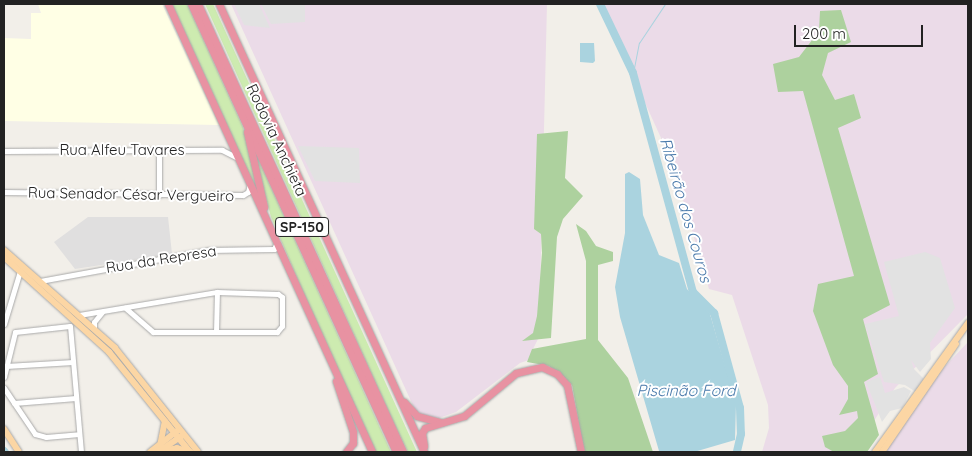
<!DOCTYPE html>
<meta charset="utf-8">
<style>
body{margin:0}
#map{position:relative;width:972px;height:456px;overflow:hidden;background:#f2efe9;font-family:Quicksand,sans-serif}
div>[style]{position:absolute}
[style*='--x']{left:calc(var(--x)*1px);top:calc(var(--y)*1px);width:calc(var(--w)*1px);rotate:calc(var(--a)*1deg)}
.residential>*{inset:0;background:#e0dfdf}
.industrial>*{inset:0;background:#ebdbe8}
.education>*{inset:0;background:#ffffe5}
.grass>*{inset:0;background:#cdebb0}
.forest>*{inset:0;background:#add19e}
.parking>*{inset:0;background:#e2e2e2}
.water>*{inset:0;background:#aad3df}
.stream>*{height:1px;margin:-0.5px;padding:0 0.5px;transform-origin:0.5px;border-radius:0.5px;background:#aad3df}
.river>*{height:8px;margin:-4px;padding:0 4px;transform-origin:4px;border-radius:4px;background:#aad3df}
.roads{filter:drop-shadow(0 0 1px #a9a9a9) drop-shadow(0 0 1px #a9a9a9)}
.minor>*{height:5px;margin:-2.5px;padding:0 2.5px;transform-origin:2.5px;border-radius:2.5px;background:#fff}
.major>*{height:6px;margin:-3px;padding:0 3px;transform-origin:3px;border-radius:3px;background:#fcd6a4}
.highway>*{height:7px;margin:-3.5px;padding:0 3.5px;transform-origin:3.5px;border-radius:3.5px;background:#e892a2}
span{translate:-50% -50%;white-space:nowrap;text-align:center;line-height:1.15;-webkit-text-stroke:4px #fff;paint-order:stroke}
.shield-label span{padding:1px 4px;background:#fff;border:1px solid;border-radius:4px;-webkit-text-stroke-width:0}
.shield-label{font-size:14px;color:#222;font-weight:700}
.street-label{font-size:15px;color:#222}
.water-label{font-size:16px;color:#4a7aab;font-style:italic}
.frame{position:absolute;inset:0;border:5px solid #222;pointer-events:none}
.scale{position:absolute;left:794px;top:25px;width:129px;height:22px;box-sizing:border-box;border:2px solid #222;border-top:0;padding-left:6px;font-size:15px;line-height:18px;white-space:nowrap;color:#222;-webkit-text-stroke:4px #fff;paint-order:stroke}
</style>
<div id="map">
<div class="residential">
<i style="clip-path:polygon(88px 217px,168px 217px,172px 254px,75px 269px,54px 242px)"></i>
</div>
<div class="industrial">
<i style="clip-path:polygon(231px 4px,547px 4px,539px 337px,533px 349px,532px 359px,520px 363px,456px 412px,439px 418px,425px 416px,415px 410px)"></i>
<i style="clip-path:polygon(600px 4px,968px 4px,968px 314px,895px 388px,854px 452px,762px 452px,769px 428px,768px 405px,732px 295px,709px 289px,672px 162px)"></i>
<i style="clip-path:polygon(968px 342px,968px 452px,884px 452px,934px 378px)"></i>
</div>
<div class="education">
<i style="clip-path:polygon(38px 4px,162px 4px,219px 125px,4px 121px,4px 38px,31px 39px,31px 13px,41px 13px)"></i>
</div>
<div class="grass">
<i style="clip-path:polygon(172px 4px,187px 4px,243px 127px,259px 196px)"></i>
<i style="clip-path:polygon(205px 4px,213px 4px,417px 452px,408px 452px,392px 419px)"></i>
<i style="clip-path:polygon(255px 157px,258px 159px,391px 452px,376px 452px,319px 329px,271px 217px)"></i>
</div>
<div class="forest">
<i style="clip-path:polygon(841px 10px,851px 42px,828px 53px,822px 75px,835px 100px,854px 94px,861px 118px,838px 128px,890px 305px,863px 319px,878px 374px,864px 382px,879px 435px,867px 452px,834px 452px,825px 447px,822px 436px,845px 431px,858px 418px,857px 411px,839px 415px,848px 399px,848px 386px,833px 365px,813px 311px,818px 284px,854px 276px,803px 91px,778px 92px,773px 64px,799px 57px,819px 31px,820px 11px)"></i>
<i style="clip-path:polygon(568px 131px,565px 178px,583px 196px,563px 219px,557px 237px,551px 338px,522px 341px,533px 333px,537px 316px,542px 253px,541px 234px,534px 229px,537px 134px)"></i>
<i style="clip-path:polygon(576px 224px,586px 231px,596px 246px,613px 252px,613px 261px,598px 265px,598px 340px,628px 378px,653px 452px,584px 452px,572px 385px,549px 366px,527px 362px,532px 349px,586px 339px,586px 261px)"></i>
</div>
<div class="parking">
<i style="clip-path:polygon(234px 4px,259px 4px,270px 28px,244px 25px)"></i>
<i style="clip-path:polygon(261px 4px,305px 4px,305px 22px,271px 24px)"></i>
<i style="clip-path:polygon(298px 146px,359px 148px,360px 183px,315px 181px)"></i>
<i style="clip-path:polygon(925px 252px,940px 258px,955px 308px,930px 343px,931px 359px,920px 372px,911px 360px,914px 369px,924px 379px,916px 392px,905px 385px,884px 382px,865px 324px,899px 316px,884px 262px)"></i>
<i style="clip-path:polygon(880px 377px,885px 393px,904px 387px,911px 391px,902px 408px,890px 411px,882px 422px,866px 382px)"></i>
</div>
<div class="water">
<i style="clip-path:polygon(580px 43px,594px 43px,595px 61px,593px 63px,580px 62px)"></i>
<i style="clip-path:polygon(629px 172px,640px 179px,643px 215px,659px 255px,679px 263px,687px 289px,710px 314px,736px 404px,735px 440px,694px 452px,659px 451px,620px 317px,615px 287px,625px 233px,625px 174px)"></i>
</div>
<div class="stream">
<i style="--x:633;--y:73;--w:31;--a:-79"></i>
<i style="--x:639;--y:43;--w:47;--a:-56.3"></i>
</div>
<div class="river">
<i style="--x:600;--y:4;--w:76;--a:64.4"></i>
<i style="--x:633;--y:73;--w:227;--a:74.7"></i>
<i style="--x:693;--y:292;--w:30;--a:45"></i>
<i style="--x:714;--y:313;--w:98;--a:74.7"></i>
<i style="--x:740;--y:408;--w:26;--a:88"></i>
<i style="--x:741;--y:434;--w:18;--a:103"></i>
<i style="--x:4;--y:451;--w:1;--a:45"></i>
</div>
<div class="roads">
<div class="minor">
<i style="--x:159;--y:150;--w:45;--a:90"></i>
<i style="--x:4;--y:151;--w:218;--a:-0.3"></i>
<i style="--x:222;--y:150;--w:16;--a:27"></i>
<i style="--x:4;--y:192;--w:239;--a:0.7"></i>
<i style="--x:243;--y:195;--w:6;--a:-31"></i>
<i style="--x:248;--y:192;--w:8;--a:-76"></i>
<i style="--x:40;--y:281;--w:172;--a:-10.4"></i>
<i style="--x:209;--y:250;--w:65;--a:-0.9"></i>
<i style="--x:274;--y:249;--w:8;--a:-67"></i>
<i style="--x:79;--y:315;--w:140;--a:-9.5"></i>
<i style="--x:217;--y:292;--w:61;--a:1.9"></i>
<i style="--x:278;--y:294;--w:5;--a:37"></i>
<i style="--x:282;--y:297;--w:29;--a:90"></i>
<i style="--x:282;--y:326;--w:8;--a:130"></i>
<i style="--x:277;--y:332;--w:124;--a:180"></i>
<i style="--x:153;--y:332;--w:37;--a:-139"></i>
<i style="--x:4;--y:324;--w:55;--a:-73.2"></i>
<i style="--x:70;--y:326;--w:126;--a:85"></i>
<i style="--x:94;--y:328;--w:6;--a:-90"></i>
<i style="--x:94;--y:322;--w:13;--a:-51"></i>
<i style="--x:216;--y:332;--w:40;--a:-88.6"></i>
<i style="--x:6;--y:366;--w:67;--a:-3.4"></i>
<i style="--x:4;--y:377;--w:46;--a:-76.3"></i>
<i style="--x:15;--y:332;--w:55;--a:-6.2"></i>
<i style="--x:4;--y:388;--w:55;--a:56"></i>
<i style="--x:35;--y:434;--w:11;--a:15"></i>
<i style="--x:46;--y:437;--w:33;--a:-5"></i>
<i style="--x:14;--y:403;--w:62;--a:-4.6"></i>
</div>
<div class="major">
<i style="--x:4;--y:250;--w:148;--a:41.4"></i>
<i style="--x:115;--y:348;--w:133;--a:51.4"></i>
<i style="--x:4;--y:257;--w:142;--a:42.1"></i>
<i style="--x:109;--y:352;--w:129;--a:51"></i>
<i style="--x:4;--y:429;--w:27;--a:57"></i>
<i style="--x:160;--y:446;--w:25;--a:-79"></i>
<i style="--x:163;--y:451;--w:14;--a:-12"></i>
<i style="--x:177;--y:448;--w:14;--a:17"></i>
<i style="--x:150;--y:452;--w:34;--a:-38"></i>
<i style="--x:158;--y:452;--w:29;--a:-34"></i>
<i style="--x:875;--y:452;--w:159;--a:-54.2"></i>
<i style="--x:882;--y:452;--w:131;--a:-55.6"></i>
</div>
<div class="highway">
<i style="--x:168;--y:4;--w:492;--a:65.5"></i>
<i style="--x:191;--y:4;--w:493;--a:65.4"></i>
<i style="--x:198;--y:4;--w:493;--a:65.4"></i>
<i style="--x:219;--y:4;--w:493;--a:65.4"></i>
<i style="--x:247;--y:132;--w:77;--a:77.2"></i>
<i style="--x:336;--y:381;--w:54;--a:71.6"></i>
<i style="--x:353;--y:432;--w:11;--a:90"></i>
<i style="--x:353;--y:443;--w:11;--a:128"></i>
<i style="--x:404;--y:402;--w:19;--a:47"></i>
<i style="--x:417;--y:416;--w:23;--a:15"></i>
<i style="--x:424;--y:446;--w:13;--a:-99"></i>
<i style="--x:422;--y:433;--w:6;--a:-59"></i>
<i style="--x:425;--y:428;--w:41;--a:-17.1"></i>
<i style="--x:464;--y:416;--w:67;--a:-39.6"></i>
<i style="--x:516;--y:373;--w:27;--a:-13"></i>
<i style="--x:542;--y:367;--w:17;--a:25"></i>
<i style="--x:557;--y:374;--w:15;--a:48"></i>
<i style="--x:567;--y:385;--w:68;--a:78.2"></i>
</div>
</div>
<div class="shield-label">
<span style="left:302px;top:227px">SP-150</span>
</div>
<div class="street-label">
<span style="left:277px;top:140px;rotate:65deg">Rodovia Anchieta</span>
<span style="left:122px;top:150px">Rua Alfeu Tavares</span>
<span style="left:131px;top:194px;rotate:1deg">Rua Senador César Vergueiro</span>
<span style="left:161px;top:259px;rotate:-9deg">Rua da Represa</span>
</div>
<div class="water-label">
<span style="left:686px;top:210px;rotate:74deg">Ribeirão dos Couros</span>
<span style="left:686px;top:390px">Piscinão Ford</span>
</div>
<div class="frame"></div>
<div class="scale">200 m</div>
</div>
